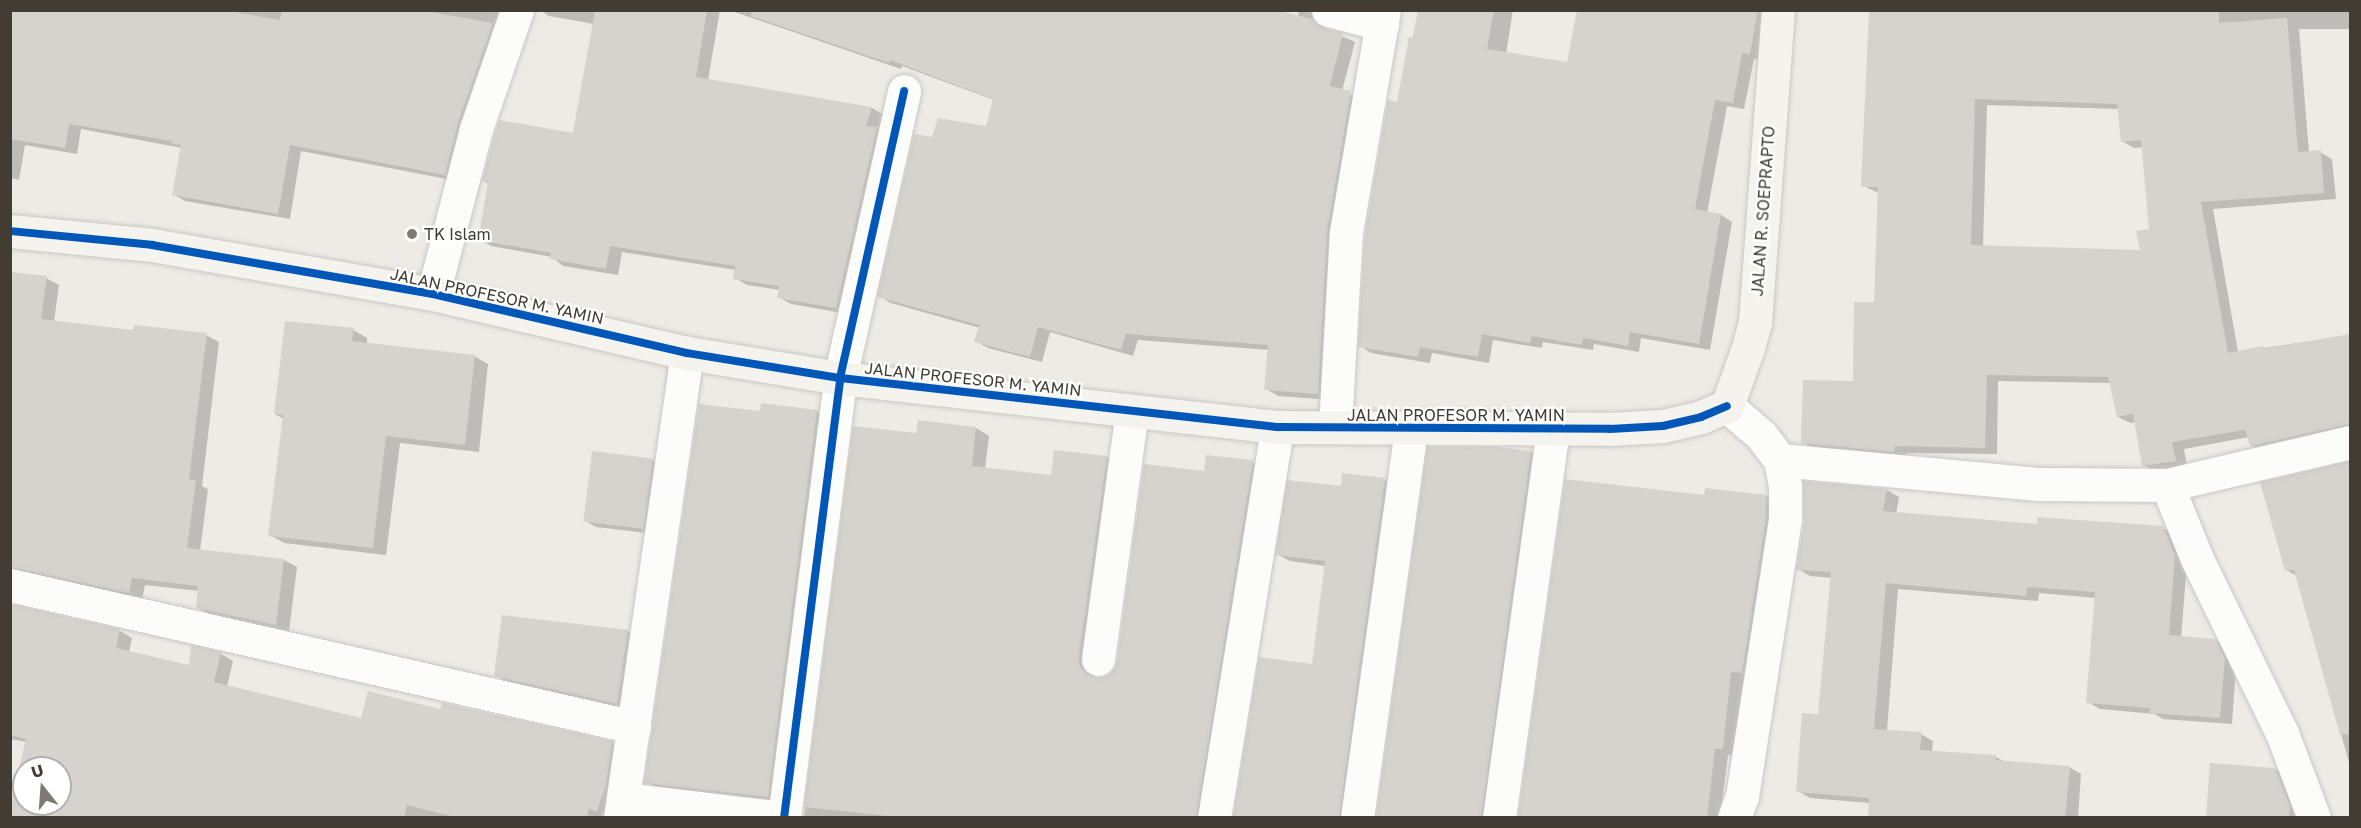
<!DOCTYPE html>
<style>
body{margin:0}
#map{position:relative;width:2361px;height:828px;overflow:hidden;background:#eeebe6;font-family:"Golos Text",sans-serif}
div>[style]{position:absolute}
[style*='--x']{left:calc(var(--x)*1px);top:calc(var(--y)*1px);width:calc(var(--w)*1px);rotate:calc(var(--a)*1deg)}
.shadow>*{inset:0;background:#0003}
.building>*{inset:0;background:#d6d2cd;transform-origin:0 0}
.roads{filter:drop-shadow(0 0 2px #cac7c2) drop-shadow(0 0 2px #cac7c2)}
.street>*{height:33px;margin:-16.5px;padding:0 16.5px;transform-origin:16.5px;border-radius:16.5px;background:#fcfcfb}
.secondary>*{height:33px;margin:-16.5px;padding:0 16.5px;transform-origin:16.5px;border-radius:16.5px;background:#f5f3ed}
.cycleway>*{height:8px;margin:-4px;padding:0 4px;transform-origin:4px;border-radius:4px;background:#0057b8}
.dots>*{width:16px;height:16px;translate:-50% -50%;box-sizing:border-box;border:3px solid #fff;border-radius:50%}
span{translate:-50% -50%;white-space:nowrap;text-align:center;line-height:1.15;-webkit-text-stroke:4.5px #fff;paint-order:stroke}
.street-label{font-size:16px;color:#423c34}
.poi-label{font-size:16px;color:#423c34}
.left{translate:0 -50%;text-align:left}
.frame{position:absolute;inset:0;border:12px solid #423c34;pointer-events:none}
.north{position:absolute;left:12px;top:756px;width:60px;height:60px;box-sizing:border-box;background:#fff;border:2px solid #b3b1ae;border-radius:50%;rotate:343deg;font-size:16px;font-weight:700;line-height:24px;text-align:center;color:#423c34}
.north::after{content:'';display:block;margin:auto;width:21px;height:27px;background:#7e7972;clip-path:polygon(50% 0,100% 100%,50% 72%,0 100%)}
</style>
<div id="map">
<div class="shadow">
<i style="clip-path:polygon(10px 10px,511px 10px,457px 181px,301px 151px,290px 219px,185px 201px,173px 194px,182px 148px,81px 129px,77px 154px,25px 145px,19px 180px,10px 178px)"></i>
<i style="clip-path:polygon(540px 10px,720px 10px,708px 80px,872px 108px,884px 115px,878px 130px,888px 136px,848px 314px,791px 304px,779px 297px,780px 290px,747px 285px,735px 278px,736px 270px,622px 252px,618px 275px,563px 266px,552px 257px,491px 246px,480px 239px,489px 184px,483px 181px,574px 135px,594px 24px,549px 16px)"></i>
<i style="clip-path:polygon(729px 10px,1262px 10px,1298px 17px,1299px 10px,1323px 10px,1322px 24px,1325px 29px,1355px 42px,1342px 91px,1362px 100px,1330px 400px,1278px 396px,1266px 389px,1269px 350px,1138px 340px,1133px 356px,1050px 332px,1042px 362px,988px 348px,976px 341px,980px 328px,891px 303px,879px 296px,933px 138px,987px 128px,994px 100px,902px 66px,901px 69px)"></i>
<i style="clip-path:polygon(1419px 10px,1513px 10px,1506px 54px,1569px 64px,1579px 10px,1770px 10px,1762px 60px,1754px 59px,1744px 109px,1727px 106px,1707px 213px,1721px 215px,1732px 222px,1710px 350px,1641px 338px,1639px 352px,1594px 344px,1593px 350px,1543px 342px,1542px 348px,1493px 340px,1489px 363px,1432px 353px,1430px 363px,1371px 353px,1360px 346px,1398px 104px)"></i>
<i style="clip-path:polygon(evenodd,1871px 10px,2350px 10px,2350px 29px,2299px 29px,2309px 153px,2320px 152px,2332px 159px,2336px 199px,2213px 209px,2238px 352px,2350px 335px,2350px 432px,2263px 452px,2251px 445px,2249px 437px,2184px 449px,2187px 467px,2156px 472px,2144px 465px,2136px 422px,2131px 423px,2118px 417px,2111px 383px,1998px 381px,1997px 454px,1907px 453px,1906px 458px,1815px 449px,1803px 442px,1854px 382px,1876px 304px,1879px 193px,1863px 186px,1871px 10px,1987px 105px,2119px 109px,2122px 141px,2134px 148px,2144px 147px,2151px 230px,2142px 252px,1983px 247px,1987px 105px)"></i>
<i style="clip-path:polygon(10px 273px,46px 278px,59px 285px,54px 322px,134px 332px,206px 335px,219px 342px,202px 486px,208px 489px,200px 551px,284px 560px,297px 567px,289px 631px,210px 615px,197px 607px,199px 591px,145px 585px,142px 599px,10px 578px)"></i>
<i style="clip-path:polygon(353px 330px,367px 338px,367px 344px,474px 356px,488px 364px,479px 452px,400px 443px,386px 555px,284px 543px,270px 535px,284px 419px,275px 414px)"></i>
<i style="clip-path:polygon(817px 411px,829px 418px,780px 803px,658px 789px,646px 782px,761px 412px)"></i>
<i style="clip-path:polygon(854px 428px,918px 435px,976px 428px,989px 436px,985px 469px,1052px 477px,1106px 457px,1119px 465px,1093px 674px,1096px 679px,1105px 678px,1114px 672px,1206px 473px,1252px 462px,1265px 469px,1209px 818px,804px 818px)"></i>
<i style="clip-path:polygon(1531px 452px,1543px 460px,1494px 818px,1378px 818px)"></i>
<i style="clip-path:polygon(652px 460px,664px 467px,655px 534px,596px 527px,584px 520px)"></i>
<i style="clip-path:polygon(2350px 463px,2350px 766px,2297px 576px,2286px 570px,2262px 483px)"></i>
<i style="clip-path:polygon(1385px 480px,1397px 487px,1352px 818px,1235px 818px,1314px 665px,1326px 566px,1290px 561px,1277px 554px,1342px 487px)"></i>
<i style="clip-path:polygon(1887px 490px,1899px 497px,1896px 514px,2038px 526px,2163px 528px,2175px 535px,2187px 563px,2181px 638px,2215px 640px,2227px 648px,2236px 666px,2232px 724px,2163px 719px,2155px 714px,2100px 709px,2088px 702px,2096px 598px,2039px 593px,2038px 601px,1898px 589px,1887px 731px,1921px 734px,1933px 741px,1932px 752px,1996px 757px,2005px 762px,2069px 767px,2081px 774px,2078px 818px,1869px 818px,1870px 803px,1810px 798px,1798px 791px,1820px 716px,1832px 578px,1810px 576px,1798px 569px)"></i>
<i style="clip-path:polygon(1766px 496px,1779px 504px,1736px 756px,1728px 755px,1720px 818px,1520px 818px,1705px 497px)"></i>
<i style="clip-path:polygon(evenodd,10px 606px,120px 631px,132px 638px,129px 652px,190px 667px,192px 647px,221px 654px,233px 661px,227px 687px,362px 720px,441px 711px,612px 743px,624px 750px,610px 817px,602px 815px,601px 818px,10px 818px,27px 742px,10px 739px,10px 606px,24px 768px,60px 768px,60px 804px,24px 804px,24px 768px)"></i>
<i style="clip-path:polygon(628px 631px,640px 638px,629px 710px,508px 682px,496px 675px)"></i>
<i style="clip-path:polygon(2275px 769px,2287px 776px,2301px 815px,2290px 818px,2207px 818px)"></i>
</div>
<div class="building">
<i style="clip-path:polygon(10px 10px,223px 10px,280px 20px,282px 10px,420px 10px,493px 23px,458px 123px,445px 175px,290px 145px,278px 214px,172px 195px,181px 145px,172px 144px,172px 141px,69px 124px,65px 148px,10px 139px)"></i>
<i style="clip-path:polygon(595px 10px,707px 10px,696px 77px,872px 107px,866px 126px,877px 127px,836px 308px,777px 298px,779px 286px,733px 279px,735px 266px,610px 246px,606px 269px,550px 259px,551px 253px,478px 240px,488px 182px,482px 181px,499px 120px,573px 133px)"></i>
<i style="clip-path:polygon(752px 10px,1276px 10px,1312px 19px,1323px 28px,1343px 33px,1330px 86px,1351px 91px,1327px 231px,1318px 394px,1264px 390px,1268px 345px,1126px 334px,1121px 350px,1038px 327px,1030px 357px,974px 342px,979px 325px,877px 297px,914px 134px,932px 137px,938px 118px,986px 126px,993px 99px,890px 60px,889px 63px,751px 16px)"></i>
<i style="clip-path:polygon(1418px 10px,1494px 10px,1487px 49px,1567px 62px,1577px 10px,1758px 10px,1750px 54px,1742px 53px,1733px 103px,1715px 100px,1695px 209px,1721px 214px,1699px 344px,1630px 332px,1628px 346px,1583px 338px,1582px 345px,1532px 336px,1530px 343px,1482px 334px,1478px 357px,1420px 347px,1418px 357px,1358px 347px,1365px 234px,1388px 100px,1397px 102px,1409px 37px,1413px 38px)"></i>
<i style="clip-path:polygon(evenodd,1869px 10px,2219px 10px,2219px 23px,2287px 18px,2298px 152px,2321px 150px,2324px 193px,2201px 202px,2228px 353px,2263px 346px,2264px 349px,2350px 334px,2350px 424px,2250px 446px,2245px 430px,2172px 442px,2176px 461px,2142px 466px,2133px 414px,2117px 417px,2108px 377px,1987px 375px,1985px 448px,1895px 446px,1894px 452px,1801px 443px,1803px 380px,1853px 381px,1854px 302px,1874px 302px,1878px 187px,1861px 187px,1869px 10px,1975px 99px,2117px 104px,2121px 142px,2141px 140px,2149px 229px,2136px 231px,2140px 250px,1971px 245px,1975px 99px)"></i>
<i style="clip-path:polygon(10px 272px,47px 276px,41px 319px,133px 330px,134px 325px,207px 333px,189px 480px,196px 480px,187px 548px,284px 559px,276px 625px,196px 608px,198px 586px,132px 578px,129px 593px,10px 567px)"></i>
<i style="clip-path:polygon(285px 321px,354px 328px,352px 341px,475px 355px,465px 445px,386px 436px,373px 548px,268px 536px,283px 415px,274px 414px)"></i>
<i style="clip-path:polygon(761px 403px,817px 410px,768px 797px,644px 783px,699px 404px,760px 411px)"></i>
<i style="clip-path:polygon(918px 420px,976px 427px,972px 466px,1051px 475px,1054px 450px,1107px 456px,1079px 656px,1080px 666px,1086px 673px,1096px 678px,1105px 677px,1112px 671px,1117px 662px,1144px 464px,1204px 471px,1206px 455px,1253px 460px,1196px 818px,907px 818px,804px 807px,853px 426px,916px 433px)"></i>
<i style="clip-path:polygon(1427px 447px,1499px 447px,1531px 451px,1481px 818px,1376px 818px)"></i>
<i style="left:592px;top:451px;width:61px;height:71px;rotate:7deg"></i>
<i style="clip-path:polygon(2350px 461px,2350px 734px,2340px 735px,2294px 570px,2285px 571px,2260px 482px)"></i>
<i style="clip-path:polygon(1342px 473px,1385px 478px,1339px 818px,1233px 818px,1259px 657px,1312px 664px,1325px 561px,1275px 555px,1287px 480px,1341px 486px)"></i>
<i style="clip-path:polygon(1565px 479px,1704px 495px,1705px 488px,1766px 495px,1766px 518px,1742px 673px,1731px 672px,1723px 749px,1715px 749px,1707px 818px,1518px 818px)"></i>
<i style="clip-path:polygon(1803px 481px,1887px 489px,1883px 511px,2037px 524px,2037px 517px,2163px 526px,2175px 556px,2169px 635px,2215px 639px,2225px 658px,2220px 718px,2149px 713px,2150px 708px,2086px 703px,2095px 592px,2027px 587px,2026px 596px,1886px 583px,1874px 729px,1922px 732px,1920px 750px,1996px 755px,1996px 760px,2070px 766px,2065px 818px,1868px 818px,1869px 798px,1796px 792px,1802px 713px,1818px 714px,1831px 572px,1796px 570px,1804px 522px)"></i>
<i style="clip-path:polygon(evenodd,10px 604px,120px 629px,116px 648px,189px 665px,191px 645px,221px 652px,214px 682px,361px 718px,368px 691px,440px 709px,442px 703px,612px 741px,606px 785px,597px 811px,589px 809px,587px 818px,458px 818px,407px 805px,404px 818px,10px 818px,10px 805px,26px 739px,10px 735px,10px 604px,24px 768px,60px 768px,60px 804px,24px 804px,24px 768px)"></i>
<i style="clip-path:polygon(502px 615px,628px 630px,617px 704px,494px 676px)"></i>
<i style="clip-path:polygon(2210px 763px,2275px 768px,2290px 806px,2289px 818px,2206px 818px)"></i>
</div>
<div class="roads">
<div class="street">
<i style="--x:1328;--y:10;--w:56;--a:14.5"></i>
<i style="--x:433;--y:294;--w:171;--a:-75.4"></i>
<i style="--x:476;--y:129;--w:126;--a:-71"></i>
<i style="--x:1727;--y:406;--w:45;--a:40.5"></i>
<i style="--x:1761;--y:435;--w:31;--a:53"></i>
<i style="--x:1780;--y:460;--w:26;--a:79"></i>
<i style="--x:1785;--y:486;--w:33;--a:90"></i>
<i style="--x:1785;--y:519;--w:280;--a:98.8"></i>
<i style="--x:1742;--y:796;--w:23;--a:110"></i>
<i style="--x:1335;--y:427;--w:195;--a:-86.8"></i>
<i style="--x:1346;--y:232;--w:225;--a:-80.3"></i>
<i style="--x:1780;--y:460;--w:262;--a:5.3"></i>
<i style="--x:2041;--y:484;--w:126;--a:0.5"></i>
<i style="--x:2167;--y:485;--w:188;--a:-13.2"></i>
<i style="--x:2167;--y:485;--w:80;--a:67.9"></i>
<i style="--x:2197;--y:559;--w:194;--a:64"></i>
<i style="--x:2282;--y:733;--w:91;--a:69.4"></i>
<i style="--x:10;--y:585;--w:640;--a:12.82"></i>
<i style="--x:1098;--y:659;--w:250;--a:-82.2"></i>
<i style="--x:624;--y:799;--w:160;--a:6.8"></i>
<i style="--x:620;--y:818;--w:470;--a:-81.8"></i>
<i style="--x:784;--y:818;--w:444;--a:-82.7"></i>
<i style="--x:840;--y:378;--w:294;--a:-77.4"></i>
<i style="--x:1214;--y:818;--w:396;--a:-80.8"></i>
<i style="--x:1357;--y:818;--w:394;--a:-82.1"></i>
<i style="--x:1499;--y:818;--w:393;--a:-82.1"></i>
</div>
<div class="secondary">
<i style="--x:10;--y:231;--w:143;--a:5.6"></i>
<i style="--x:152;--y:245;--w:285;--a:9.9"></i>
<i style="--x:433;--y:294;--w:261;--a:13.1"></i>
<i style="--x:687;--y:353;--w:155;--a:9.3"></i>
<i style="--x:840;--y:378;--w:440;--a:6.4"></i>
<i style="--x:1277;--y:427;--w:333;--a:0.3"></i>
<i style="--x:1610;--y:429;--w:53;--a:-3.2"></i>
<i style="--x:1663;--y:426;--w:39;--a:-13"></i>
<i style="--x:1701;--y:417;--w:28;--a:-23"></i>
<i style="--x:1727;--y:406;--w:62;--a:-70.1"></i>
<i style="--x:1748;--y:348;--w:27;--a:-75"></i>
<i style="--x:1755;--y:322;--w:313;--a:-85.8"></i>
</div>
</div>
<div class="cycleway">
<i style="--x:10;--y:231;--w:143;--a:5.6"></i>
<i style="--x:152;--y:245;--w:285;--a:9.9"></i>
<i style="--x:433;--y:294;--w:261;--a:13.1"></i>
<i style="--x:687;--y:353;--w:155;--a:9.3"></i>
<i style="--x:840;--y:378;--w:440;--a:6.4"></i>
<i style="--x:1277;--y:427;--w:333;--a:0.3"></i>
<i style="--x:1610;--y:429;--w:53;--a:-3.2"></i>
<i style="--x:1663;--y:426;--w:39;--a:-13"></i>
<i style="--x:1701;--y:417;--w:28;--a:-23"></i>
<i style="--x:784;--y:818;--w:444;--a:-82.7"></i>
<i style="--x:840;--y:378;--w:294;--a:-77.4"></i>
</div>
<div class="dots">
<i style="left:412px;top:234px;background:#7e7972"></i>
</div>
<div class="street-label">
<span style="left:1763px;top:211px;rotate:-86deg">JALAN R. SOEPRAPTO</span>
<span style="left:497px;top:296px;rotate:12deg">JALAN PROFESOR M. YAMIN</span>
<span style="left:973px;top:379px;rotate:6deg">JALAN PROFESOR M. YAMIN</span>
<span style="left:1456px;top:415px">JALAN PROFESOR M. YAMIN</span>
</div>
<div class="poi-label">
<span class="left" style="left:424px;top:234px">TK Islam</span>
</div>
<div class="frame"></div>
<div class="north">U</div>
</div>
